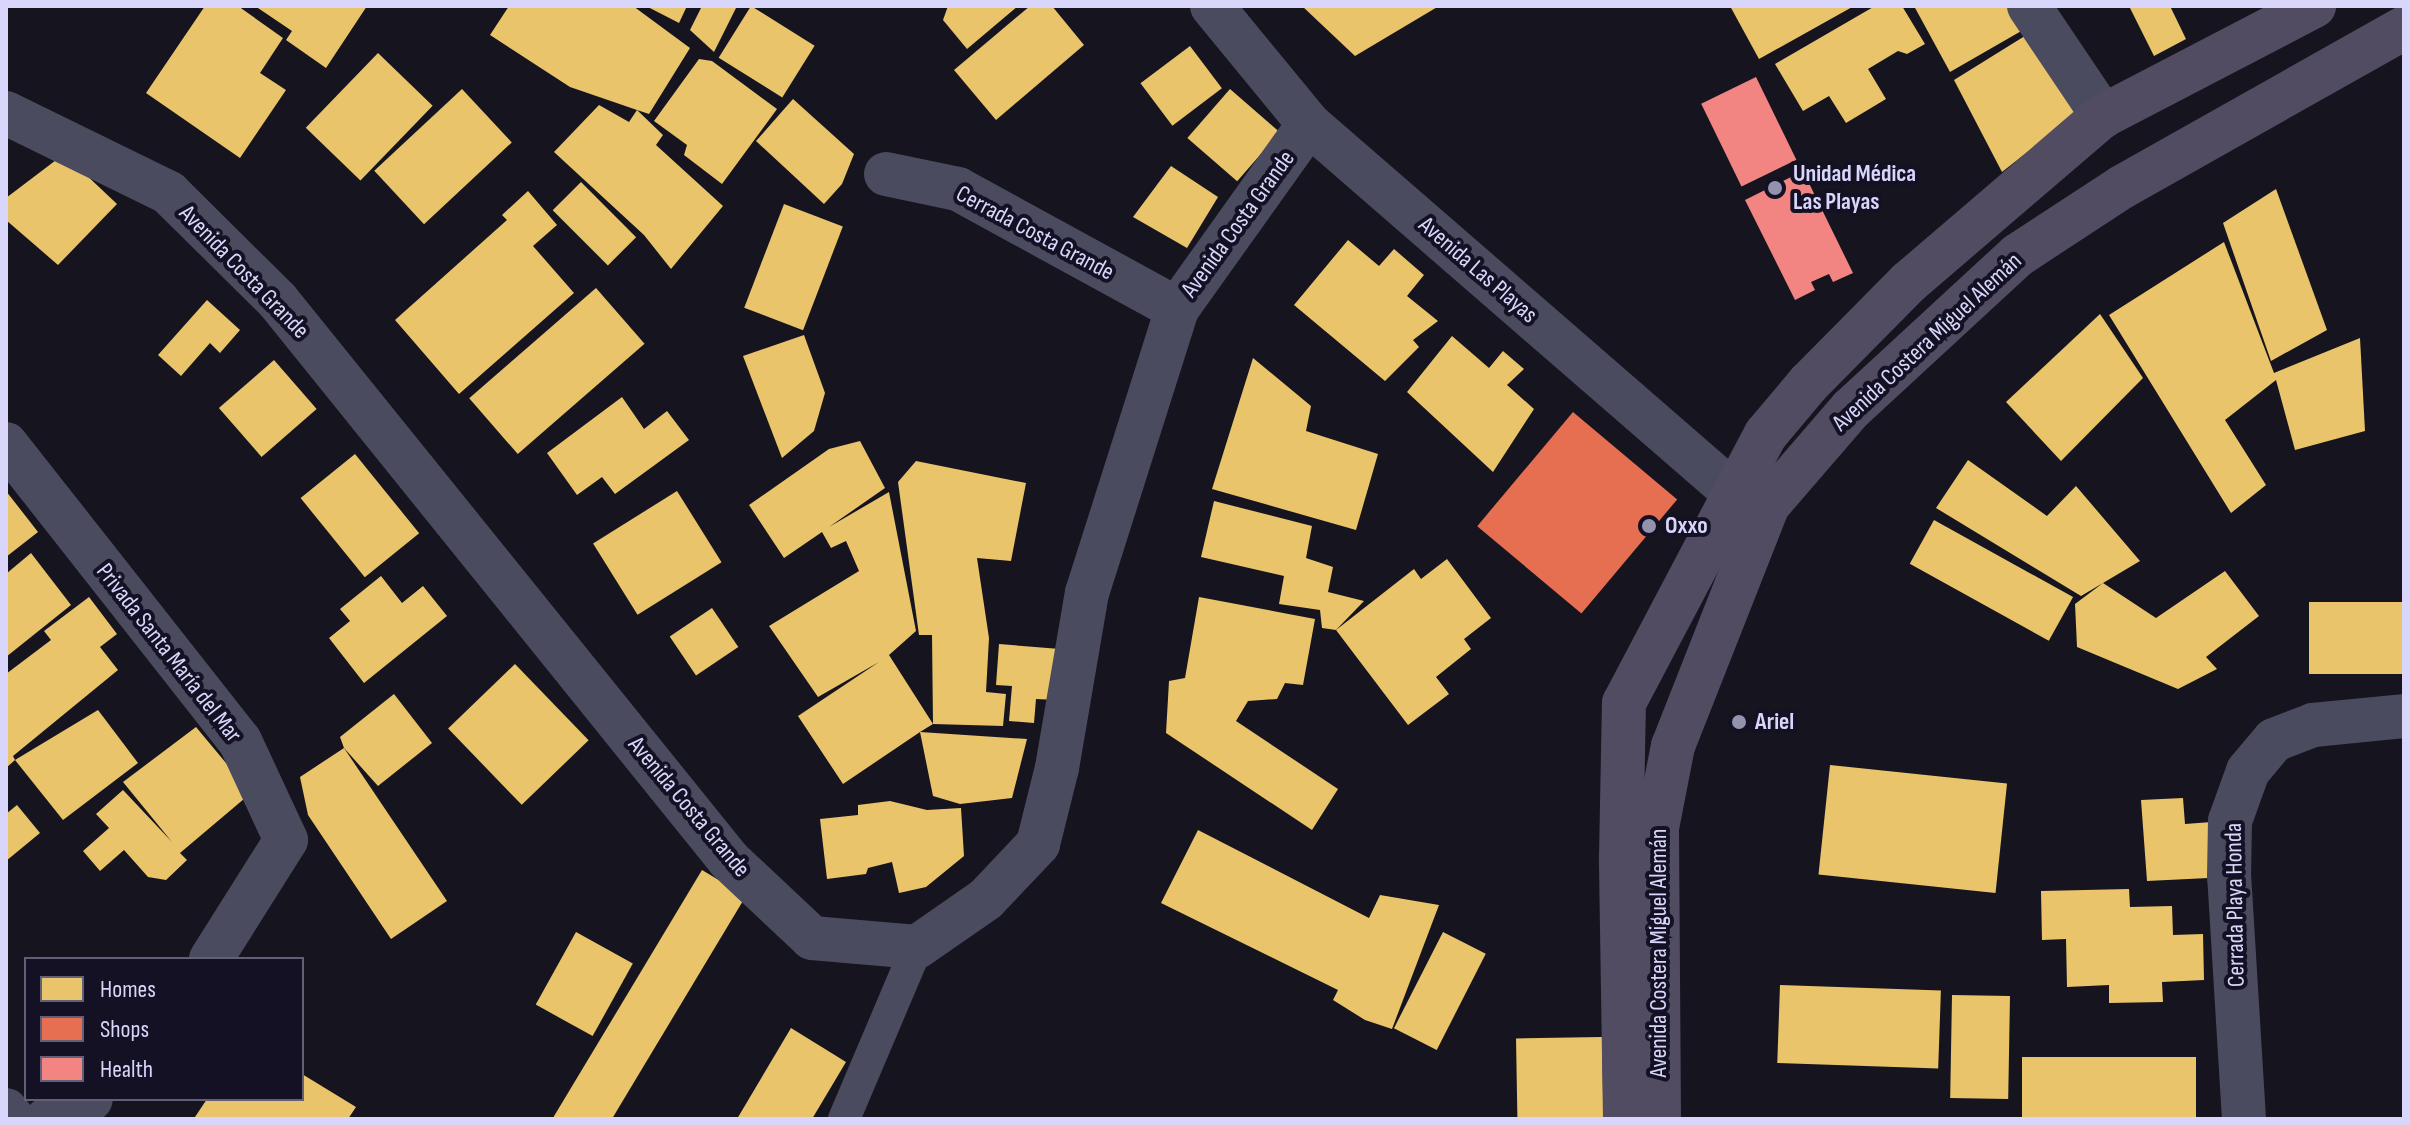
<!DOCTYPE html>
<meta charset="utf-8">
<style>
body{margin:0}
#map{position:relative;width:2410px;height:1125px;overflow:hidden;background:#16151f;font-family:"Sofia Sans Condensed",sans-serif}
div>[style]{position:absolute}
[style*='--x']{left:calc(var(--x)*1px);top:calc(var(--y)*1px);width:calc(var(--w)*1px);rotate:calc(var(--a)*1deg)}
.homes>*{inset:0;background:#e9c46a;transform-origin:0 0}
.shops>*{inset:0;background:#e76f51;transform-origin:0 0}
.health>*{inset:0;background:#f28482;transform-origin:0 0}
.service>*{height:32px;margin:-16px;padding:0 16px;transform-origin:16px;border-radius:16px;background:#4b4b5f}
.minor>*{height:44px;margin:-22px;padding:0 22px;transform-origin:22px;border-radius:22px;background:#4b4b5f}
.primary>*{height:44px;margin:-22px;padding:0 22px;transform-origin:22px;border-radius:22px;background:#524c63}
.dots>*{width:22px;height:22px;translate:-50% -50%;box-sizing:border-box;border:4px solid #131123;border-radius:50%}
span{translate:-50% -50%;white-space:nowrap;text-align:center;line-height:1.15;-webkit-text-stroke:8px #131123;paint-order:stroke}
.poi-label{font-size:24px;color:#d8d7fb;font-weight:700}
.left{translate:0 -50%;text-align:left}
.street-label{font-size:24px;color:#d8d7fb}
.frame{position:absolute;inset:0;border:8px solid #d8d7fb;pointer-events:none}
.legend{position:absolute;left:24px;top:957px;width:280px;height:144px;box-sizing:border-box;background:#131123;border:2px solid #626079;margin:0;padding:10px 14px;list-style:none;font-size:24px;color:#d8d7fb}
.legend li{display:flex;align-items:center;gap:16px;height:40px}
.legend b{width:40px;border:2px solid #626079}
</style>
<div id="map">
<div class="homes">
<i style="clip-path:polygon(205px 6px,238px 6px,283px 38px,260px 73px,286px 90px,240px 158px,146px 93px)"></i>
<i style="clip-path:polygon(255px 6px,367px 6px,326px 68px,286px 40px,292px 31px)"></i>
<i style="clip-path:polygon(509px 6px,633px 6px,690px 48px,649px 114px,637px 110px,663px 135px,656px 145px,723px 206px,671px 269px,644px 235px,554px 152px,599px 105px,629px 122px,637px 110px,570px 87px,490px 35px)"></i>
<i style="clip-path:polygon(646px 6px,687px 6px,679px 23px)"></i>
<i style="clip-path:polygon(702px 6px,737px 6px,714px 52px,690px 30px)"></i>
<i style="left:751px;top:6px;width:75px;height:61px;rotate:32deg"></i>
<i style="clip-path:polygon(948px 6px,1018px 6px,967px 49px,943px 20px)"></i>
<i style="clip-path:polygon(1030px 6px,1052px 6px,1084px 45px,996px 120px,954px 70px)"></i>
<i style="clip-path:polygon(1302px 6px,1439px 6px,1355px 56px)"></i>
<i style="clip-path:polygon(1730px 6px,1854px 6px,1759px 59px)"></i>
<i style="clip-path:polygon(1875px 6px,1902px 6px,1925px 44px,1907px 54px,1898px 51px,1868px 69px,1886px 99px,1846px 123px,1829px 96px,1803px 111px,1775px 64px)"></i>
<i style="clip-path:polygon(1914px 6px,2010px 6px,2023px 30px,1950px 72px)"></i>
<i style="clip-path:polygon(2129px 6px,2170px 6px,2186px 39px,2154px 56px)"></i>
<i style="clip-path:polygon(2028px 34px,2082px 109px,2002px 172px,1954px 80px)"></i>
<i style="left:1190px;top:46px;width:53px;height:62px;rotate:53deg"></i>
<i style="left:378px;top:53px;width:76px;height:104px;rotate:44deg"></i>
<i style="clip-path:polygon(699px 59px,712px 61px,777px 109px,722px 184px,684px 155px,687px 145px,654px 121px)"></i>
<i style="left:462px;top:89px;width:73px;height:120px;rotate:47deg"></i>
<i style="left:1230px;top:89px;width:66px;height:65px;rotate:41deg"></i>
<i style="clip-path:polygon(793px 99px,854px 154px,842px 184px,824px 204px,756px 141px)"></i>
<i style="clip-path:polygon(64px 154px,117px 204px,58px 265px,6px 220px,6px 198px)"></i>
<i style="clip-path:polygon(1171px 166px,1218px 197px,1187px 248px,1133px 217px)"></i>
<i style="left:581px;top:182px;width:78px;height:40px;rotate:45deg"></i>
<i style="clip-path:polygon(2276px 189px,2327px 330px,2271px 361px,2223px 223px)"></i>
<i style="clip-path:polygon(528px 191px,557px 225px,533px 246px,574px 293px,459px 394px,395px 320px,507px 220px,502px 215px)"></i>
<i style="left:784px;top:204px;width:63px;height:111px;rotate:21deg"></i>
<i style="clip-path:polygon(1348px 240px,1379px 266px,1394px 249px,1424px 275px,1407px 296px,1438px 321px,1413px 340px,1419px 347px,1385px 381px,1294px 305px)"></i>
<i style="clip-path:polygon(2224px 242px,2274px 373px,2360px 338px,2365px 431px,2295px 450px,2276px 380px,2225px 420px,2266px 485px,2231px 513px,2109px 315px)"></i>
<i style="left:596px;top:288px;width:74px;height:168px;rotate:49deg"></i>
<i style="clip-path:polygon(207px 300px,240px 330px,220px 353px,210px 343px,181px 376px,158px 355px)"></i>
<i style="clip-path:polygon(2100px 314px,2143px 378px,2061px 461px,2006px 402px)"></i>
<i style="clip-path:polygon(804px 335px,825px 393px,814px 431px,782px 458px,743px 356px)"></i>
<i style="clip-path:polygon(1452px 336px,1489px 368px,1503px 351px,1524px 369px,1507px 385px,1534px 409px,1493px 472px,1407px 392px)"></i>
<i style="clip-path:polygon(1253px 358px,1311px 406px,1306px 431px,1378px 454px,1356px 530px,1212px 489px)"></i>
<i style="left:274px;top:360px;width:65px;height:73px;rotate:49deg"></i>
<i style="clip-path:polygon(622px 397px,644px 429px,667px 411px,689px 440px,615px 494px,602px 477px,577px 495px,547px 453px)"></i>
<i style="clip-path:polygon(860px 441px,885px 488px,829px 527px,889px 492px,916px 631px,889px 655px,933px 724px,920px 732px,1027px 739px,1012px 798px,960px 804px,933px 796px,920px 732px,843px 784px,798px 716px,879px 662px,818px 697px,769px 626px,859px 571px,846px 541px,831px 548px,822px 532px,784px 558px,749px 505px,829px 449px)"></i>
<i style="left:355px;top:454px;width:102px;height:70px;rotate:51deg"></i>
<i style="clip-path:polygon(1968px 460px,2047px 516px,2076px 486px,2140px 561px,2103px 583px,2156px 618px,2225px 571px,2259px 616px,2206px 657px,2217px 669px,2178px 689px,2077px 647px,2075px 604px,2103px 583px,2081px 596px,1936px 508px)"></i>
<i style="clip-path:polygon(916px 461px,1026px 483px,1011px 561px,977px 558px,989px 638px,986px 692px,1006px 694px,1003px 726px,933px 724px,932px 635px,919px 635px,898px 482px)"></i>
<i style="clip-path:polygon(6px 491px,38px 532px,6px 557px)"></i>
<i style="left:677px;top:491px;width:84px;height:99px;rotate:58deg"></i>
<i style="clip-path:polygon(1214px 501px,1312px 526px,1306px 558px,1333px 567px,1328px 592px,1364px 601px,1336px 630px,1322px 628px,1320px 610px,1279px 604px,1284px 576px,1201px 557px)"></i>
<i style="left:1934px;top:520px;width:159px;height:50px;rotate:29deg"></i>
<i style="clip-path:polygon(31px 553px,71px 605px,6px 657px,6px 574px)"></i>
<i style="clip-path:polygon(1447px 559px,1491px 618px,1464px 639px,1471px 649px,1436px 677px,1449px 694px,1408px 725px,1336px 630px,1414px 569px,1421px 579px)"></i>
<i style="clip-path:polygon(381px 576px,402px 603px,423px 586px,447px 616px,364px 683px,329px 638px,350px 621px,340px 609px)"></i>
<i style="clip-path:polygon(89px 597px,117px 634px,100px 647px,118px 670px,13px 756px,15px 760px,6px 768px,6px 674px,51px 640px,44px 631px)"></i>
<i style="clip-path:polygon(1199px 597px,1315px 619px,1303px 685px,1285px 683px,1277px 699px,1248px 701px,1236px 721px,1338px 789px,1312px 830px,1166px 733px,1169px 681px,1185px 678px)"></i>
<i style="left:2404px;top:602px;width:72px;height:95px;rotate:90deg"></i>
<i style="left:712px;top:608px;width:47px;height:51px;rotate:56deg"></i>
<i style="clip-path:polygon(999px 644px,1060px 649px,1057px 700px,1036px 699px,1034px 723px,1009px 721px,1012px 686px,996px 685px)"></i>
<i style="left:515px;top:664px;width:106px;height:93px;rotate:46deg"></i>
<i style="clip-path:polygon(394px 694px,432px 743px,378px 786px,344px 748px,340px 737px)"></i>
<i style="clip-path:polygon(98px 710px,138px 763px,63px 820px,15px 760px)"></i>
<i style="clip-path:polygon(196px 727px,251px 793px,180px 853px,187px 860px,166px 880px,148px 877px,124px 850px,100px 871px,83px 851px,109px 828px,96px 814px,123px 790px,172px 842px,123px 782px)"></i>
<i style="clip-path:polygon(344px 748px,447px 901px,391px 939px,308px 815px,300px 777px)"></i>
<i style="left:1830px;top:765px;width:178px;height:110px;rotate:6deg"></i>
<i style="clip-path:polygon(2183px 798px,2185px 824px,2225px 821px,2229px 877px,2147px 881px,2141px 800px)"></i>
<i style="clip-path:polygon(890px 801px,927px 810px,961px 808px,964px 856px,926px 887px,899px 893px,892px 862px,868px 868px,866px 874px,827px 879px,820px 819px,858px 815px,858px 805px)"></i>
<i style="clip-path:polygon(17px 805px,40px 833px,6px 861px,6px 814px)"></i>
<i style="clip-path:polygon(1198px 830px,1369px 918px,1380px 895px,1439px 905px,1392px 1029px,1365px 1020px,1333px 1000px,1338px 990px,1161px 903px)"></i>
<i style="left:702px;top:870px;width:51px;height:288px;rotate:31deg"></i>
<i style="clip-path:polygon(2129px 889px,2130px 907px,2172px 906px,2173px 935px,2203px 934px,2204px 980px,2162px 982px,2163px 1002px,2109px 1003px,2109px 985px,2067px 987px,2066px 939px,2042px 940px,2041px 891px)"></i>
<i style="left:576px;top:932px;width:65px;height:83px;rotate:29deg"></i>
<i style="left:1443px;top:932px;width:48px;height:108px;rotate:27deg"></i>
<i style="left:1780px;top:985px;width:161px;height:78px;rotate:2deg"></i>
<i style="left:1952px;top:995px;width:58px;height:103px;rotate:1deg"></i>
<i style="clip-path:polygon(791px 1028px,846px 1062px,812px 1119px,737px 1119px)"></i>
<i style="left:1602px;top:1037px;width:82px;height:86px;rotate:89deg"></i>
<i style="left:2022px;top:1057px;width:174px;height:62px"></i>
<i style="clip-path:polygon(302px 1074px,356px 1107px,348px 1119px,195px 1117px,207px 1099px,302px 1099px)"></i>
</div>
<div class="shops">
<i style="left:1573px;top:412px;width:136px;height:149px;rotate:40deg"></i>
</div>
<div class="health">
<i style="left:1756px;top:77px;width:92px;height:61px;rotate:64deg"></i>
<i style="clip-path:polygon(1803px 171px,1853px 273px,1833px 282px,1829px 274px,1811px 282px,1815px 290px,1795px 300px,1745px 200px)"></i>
</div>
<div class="service">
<i style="--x:844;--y:1119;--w:187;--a:-67"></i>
</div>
<div class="minor">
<i style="--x:1212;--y:6;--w:153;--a:50.6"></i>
<i style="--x:1309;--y:124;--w:561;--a:40.96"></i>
<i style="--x:1733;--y:492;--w:37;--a:20"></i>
<i style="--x:2029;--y:6;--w:133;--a:56.1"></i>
<i style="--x:6;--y:113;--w:182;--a:26.1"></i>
<i style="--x:169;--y:193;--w:153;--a:44.7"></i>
<i style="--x:278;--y:301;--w:718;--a:51.1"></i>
<i style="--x:729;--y:860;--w:114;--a:43.2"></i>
<i style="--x:812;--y:938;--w:105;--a:4.9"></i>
<i style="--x:917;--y:947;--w:84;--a:-34.8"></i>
<i style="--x:986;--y:899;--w:76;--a:-46.6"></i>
<i style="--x:1038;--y:844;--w:78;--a:-76"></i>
<i style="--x:1057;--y:768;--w:178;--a:-80.3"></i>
<i style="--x:1087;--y:593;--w:298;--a:-72.4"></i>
<i style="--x:1177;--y:309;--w:227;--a:-54.5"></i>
<i style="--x:886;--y:174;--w:74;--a:11.8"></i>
<i style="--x:958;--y:189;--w:250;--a:28.7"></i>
<i style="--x:6;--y:444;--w:378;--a:51.8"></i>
<i style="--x:240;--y:741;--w:109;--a:65.1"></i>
<i style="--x:286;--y:840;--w:141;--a:122.2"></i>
<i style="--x:6;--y:1110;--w:11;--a:52"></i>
<i style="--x:47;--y:1119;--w:48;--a:-24.4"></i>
<i style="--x:2244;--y:1119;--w:242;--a:-93.5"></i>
<i style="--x:2229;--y:877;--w:56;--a:-89"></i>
<i style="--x:2230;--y:821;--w:53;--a:-70.2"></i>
<i style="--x:2248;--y:771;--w:40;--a:-50"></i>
<i style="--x:2274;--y:740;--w:42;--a:-21"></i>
<i style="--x:2313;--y:725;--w:91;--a:-5.6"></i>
</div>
<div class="primary">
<i style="--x:1625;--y:1119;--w:262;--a:-90.9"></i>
<i style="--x:1621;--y:857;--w:154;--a:-88.9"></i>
<i style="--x:1624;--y:703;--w:304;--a:-62.2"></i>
<i style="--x:1766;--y:434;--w:67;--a:-49.9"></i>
<i style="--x:1809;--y:383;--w:142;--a:-45.3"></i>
<i style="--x:1909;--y:282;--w:255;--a:-40.6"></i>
<i style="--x:2103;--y:116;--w:238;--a:-27.5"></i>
<i style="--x:1659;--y:1119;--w:291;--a:-90.4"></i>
<i style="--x:1657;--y:828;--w:84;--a:-79"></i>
<i style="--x:1673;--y:746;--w:259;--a:-68.5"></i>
<i style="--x:1768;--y:505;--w:127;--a:-49.2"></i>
<i style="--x:1851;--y:409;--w:227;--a:-42.7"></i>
<i style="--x:2018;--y:255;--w:124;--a:-33.2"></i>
<i style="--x:2122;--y:187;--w:324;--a:-29.4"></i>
</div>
<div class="dots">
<i style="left:1775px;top:188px;background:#9493ae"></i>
<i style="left:1649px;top:526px;background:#9493ae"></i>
<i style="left:1739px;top:722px;background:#9493ae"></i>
</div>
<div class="poi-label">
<span class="left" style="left:1793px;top:188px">Unidad Médica<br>Las Playas</span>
<span class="left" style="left:1665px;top:526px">Oxxo</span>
<span class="left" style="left:1755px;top:722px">Ariel</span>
</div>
<div class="street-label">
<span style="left:1238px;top:224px;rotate:-54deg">Avenida Costa Grande</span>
<span style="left:1035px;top:233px;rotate:28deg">Cerrada Costa Grande</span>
<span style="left:1478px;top:270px;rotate:41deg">Avenida Las Playas</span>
<span style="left:244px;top:272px;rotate:46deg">Avenida Costa Grande</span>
<span style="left:1927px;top:342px;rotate:-43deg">Avenida Costera Miguel Alemán</span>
<span style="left:169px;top:653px;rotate:52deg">Privada Santa María del Mar</span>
<span style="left:689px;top:807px;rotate:50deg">Avenida Costa Grande</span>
<span style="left:2235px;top:905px;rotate:-91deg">Cerrada Playa Honda</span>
<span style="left:1659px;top:953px;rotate:-90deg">Avenida Costera Miguel Alemán</span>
</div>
<div class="frame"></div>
<ul class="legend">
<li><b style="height:22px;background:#e9c46a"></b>Homes</li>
<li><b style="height:22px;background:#e76f51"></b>Shops</li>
<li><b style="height:22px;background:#f28482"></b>Health</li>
</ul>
</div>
